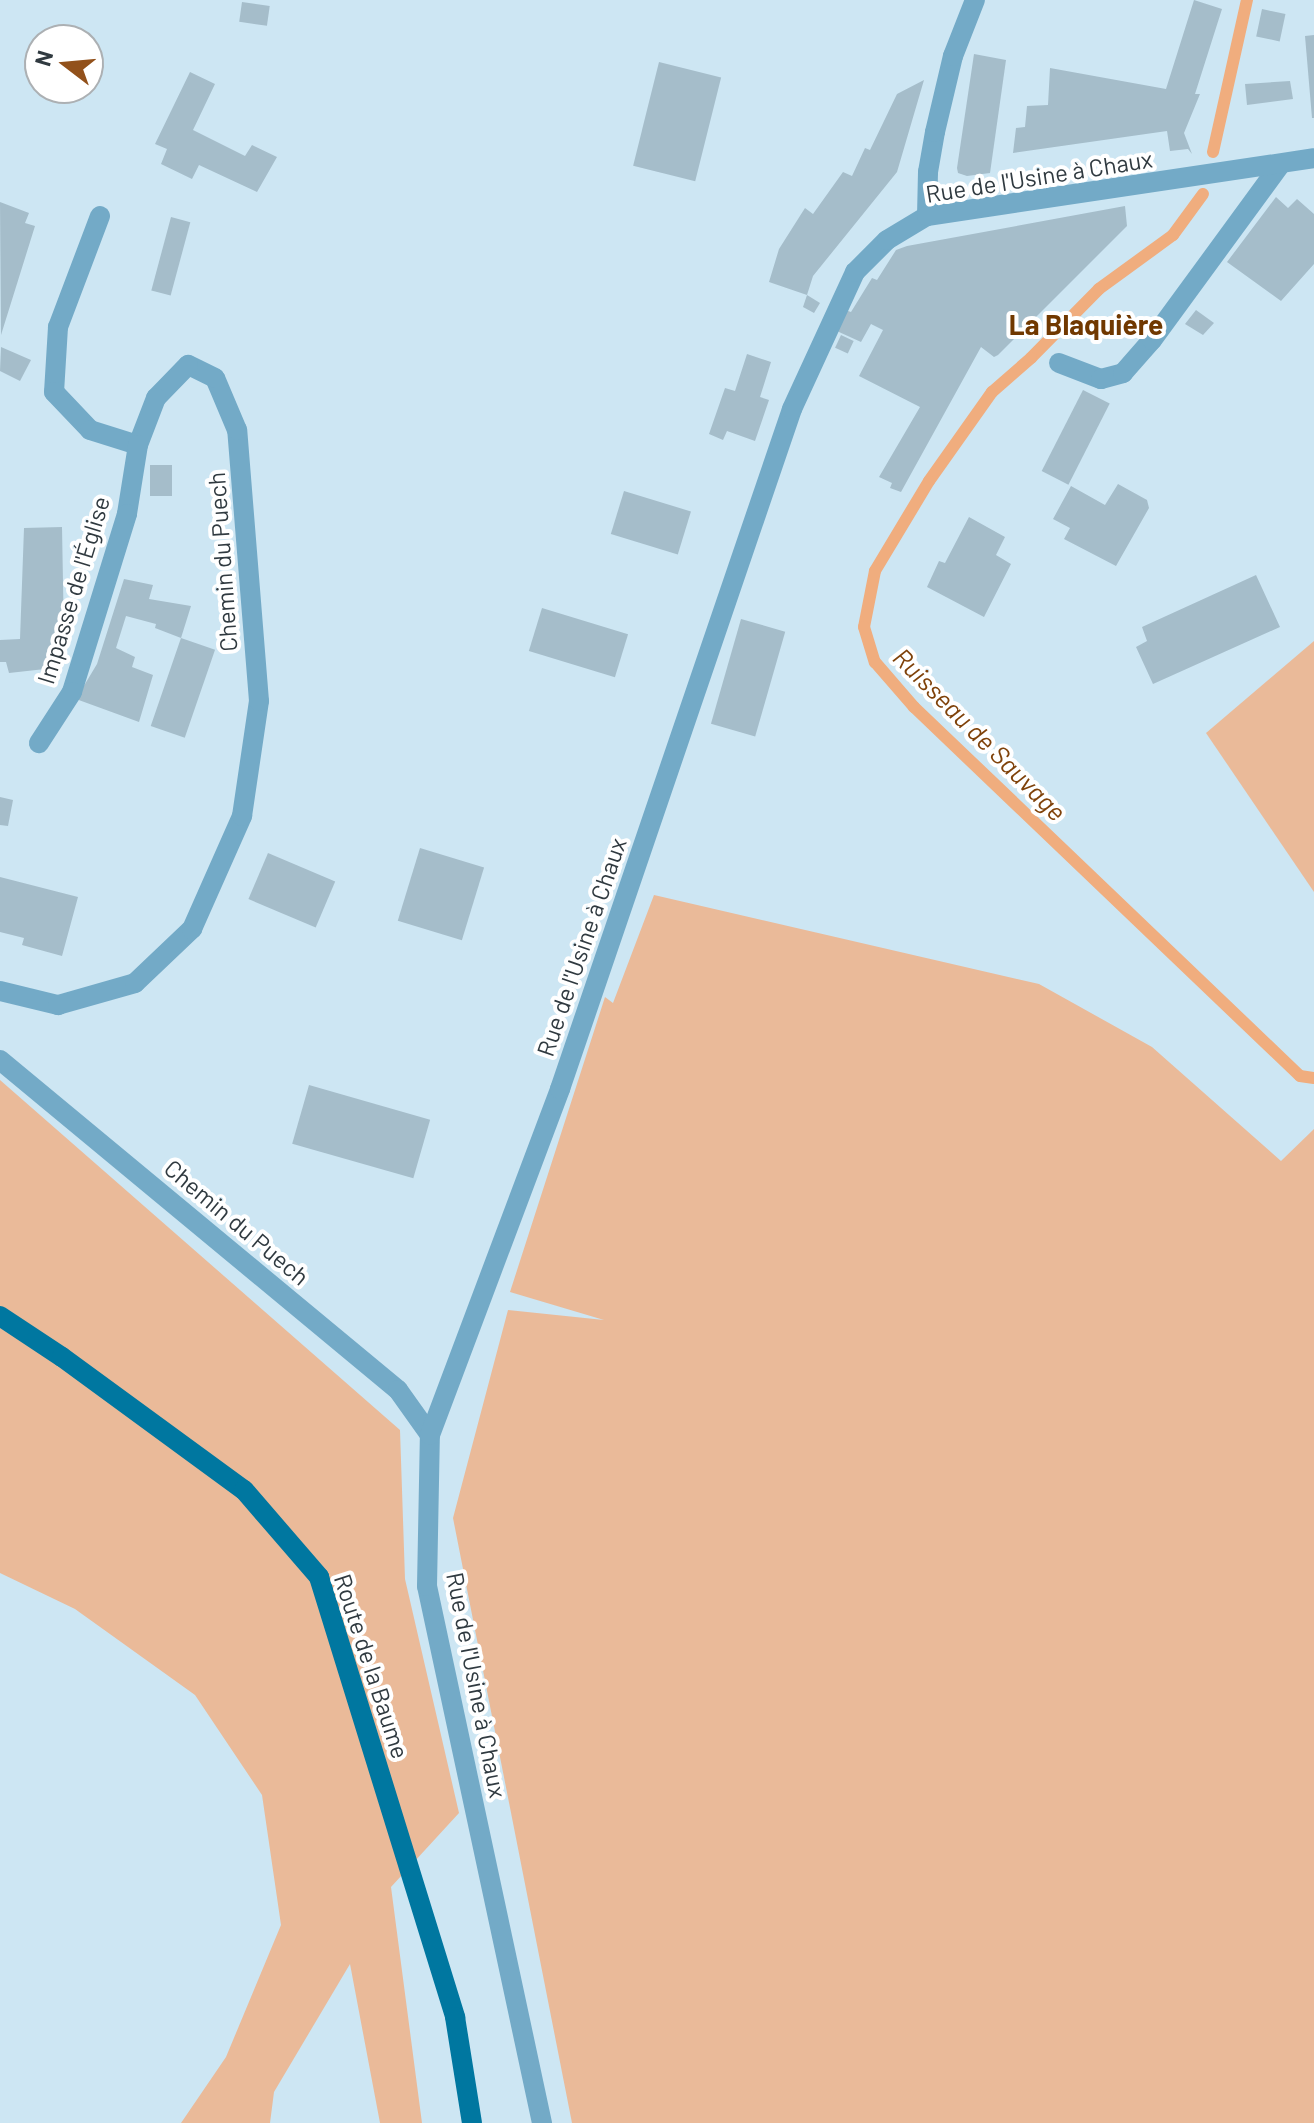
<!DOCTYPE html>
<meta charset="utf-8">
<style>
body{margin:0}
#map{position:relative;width:1314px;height:2123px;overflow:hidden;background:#cde6f3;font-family:Barlow,sans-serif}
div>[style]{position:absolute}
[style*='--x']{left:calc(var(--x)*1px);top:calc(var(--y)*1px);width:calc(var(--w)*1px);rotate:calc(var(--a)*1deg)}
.green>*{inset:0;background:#eaba99}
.stream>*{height:12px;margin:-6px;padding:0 6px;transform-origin:6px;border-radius:6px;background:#f0ad7e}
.building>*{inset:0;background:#a5bdca;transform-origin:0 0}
.minor>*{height:20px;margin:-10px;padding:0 10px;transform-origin:10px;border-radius:10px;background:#73aac7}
.major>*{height:20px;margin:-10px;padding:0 10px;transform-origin:10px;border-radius:10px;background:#0077a0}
span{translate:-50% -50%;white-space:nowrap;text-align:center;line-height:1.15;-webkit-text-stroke:8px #fff;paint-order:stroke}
.street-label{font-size:24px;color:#303a40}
.water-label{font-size:26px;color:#7f420a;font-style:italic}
.quarter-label{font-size:28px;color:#703800;font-weight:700}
.north{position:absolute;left:24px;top:24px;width:80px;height:80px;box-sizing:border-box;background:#fff;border:2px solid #acb0b3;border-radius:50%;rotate:286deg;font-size:22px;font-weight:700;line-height:32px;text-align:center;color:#303a40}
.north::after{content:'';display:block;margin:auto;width:28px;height:36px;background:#92511b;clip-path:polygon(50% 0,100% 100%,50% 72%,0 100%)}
</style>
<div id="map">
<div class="green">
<i style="clip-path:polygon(1314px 641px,1314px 892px,1206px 733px)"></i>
<i style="clip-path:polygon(654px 895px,1039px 984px,1152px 1047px,1281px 1161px,1314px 1129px,1314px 2123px,572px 2123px,453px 1518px,508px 1310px,604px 1320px,510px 1292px,605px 997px,613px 1003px)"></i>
<i style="clip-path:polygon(0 1080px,400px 1430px,405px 1579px,459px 1813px,391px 1887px,422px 2123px,380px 2123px,350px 1964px,274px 2092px,270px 2123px,181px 2123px,226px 2057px,281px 1925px,262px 1795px,195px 1695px,75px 1609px,0 1573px)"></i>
</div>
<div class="stream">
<i style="--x:1213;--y:152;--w:156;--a:-77.4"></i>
<i style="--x:1203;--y:194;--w:51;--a:126.2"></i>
<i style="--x:1173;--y:235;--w:92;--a:143.9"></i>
<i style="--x:1099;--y:289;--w:97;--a:134.6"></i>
<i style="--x:1031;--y:358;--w:52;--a:138.9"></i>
<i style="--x:992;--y:392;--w:109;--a:125.3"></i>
<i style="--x:929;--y:481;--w:105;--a:121"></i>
<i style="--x:875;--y:571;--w:57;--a:101.1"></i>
<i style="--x:864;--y:627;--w:37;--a:73"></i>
<i style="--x:875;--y:662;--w:60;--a:49.1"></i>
<i style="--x:914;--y:707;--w:534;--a:43.71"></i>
<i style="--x:1300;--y:1076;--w:14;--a:8"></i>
</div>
<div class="building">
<i style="clip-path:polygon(1194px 0,1222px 9px,1195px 94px,1200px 94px,1184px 133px,1192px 154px,1188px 149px,1170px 151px,1167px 131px,1013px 153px,1016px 128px,1025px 127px,1027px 106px,1048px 105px,1050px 68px,1166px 89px)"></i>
<i style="left:242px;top:2px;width:28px;height:20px;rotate:8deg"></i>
<i style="left:1262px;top:9px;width:24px;height:28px;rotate:12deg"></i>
<i style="clip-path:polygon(1314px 35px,1314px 118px,1312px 118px,1305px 36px)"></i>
<i style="clip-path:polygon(974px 54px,1006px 60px,990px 173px,967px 176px,958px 173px,957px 168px)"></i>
<i style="left:659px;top:62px;width:64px;height:107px;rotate:14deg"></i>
<i style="clip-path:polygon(190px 72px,215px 84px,193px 130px,245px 156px,252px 145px,277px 157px,257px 192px,199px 165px,192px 179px,161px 164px,167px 149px,155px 144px)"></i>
<i style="clip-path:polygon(924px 80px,897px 172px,813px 276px,807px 295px,769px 282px,779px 249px,805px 208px,813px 214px,843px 172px,852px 176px,865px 148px,870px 150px,897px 94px)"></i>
<i style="clip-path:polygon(1290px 81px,1293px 99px,1247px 105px,1245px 84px)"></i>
<i style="clip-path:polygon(1276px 197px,1288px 208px,1297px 199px,1314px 214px,1314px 264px,1281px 301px,1227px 262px)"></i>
<i style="clip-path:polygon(0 202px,29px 213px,25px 223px,35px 226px,1px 335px)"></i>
<i style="clip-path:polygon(1125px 206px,1127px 226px,998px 355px,994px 357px,981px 347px,901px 492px,890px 488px,892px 483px,879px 477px,920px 407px,859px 376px,883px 330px,871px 324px,861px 342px,839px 332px,835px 329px,845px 310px,851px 312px,872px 278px,877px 280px,896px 250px,907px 246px)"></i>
<i style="left:171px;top:217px;width:20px;height:76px;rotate:15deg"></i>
<i style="clip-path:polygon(807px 295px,820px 303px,814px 313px,803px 307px)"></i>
<i style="clip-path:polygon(1196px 310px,1214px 323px,1203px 335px,1185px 324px)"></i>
<i style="left:841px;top:335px;width:14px;height:14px;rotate:25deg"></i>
<i style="clip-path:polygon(1px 347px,31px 360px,20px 381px,0 371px)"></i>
<i style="clip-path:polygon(747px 354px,771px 362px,760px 397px,769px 400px,755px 441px,727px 431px,723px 440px,709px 434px,725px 388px,735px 391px)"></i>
<i style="left:1083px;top:390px;width:30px;height:91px;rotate:27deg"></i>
<i style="left:150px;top:465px;width:22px;height:31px"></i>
<i style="clip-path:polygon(1118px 484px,1147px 500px,1149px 508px,1116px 566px,1064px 539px,1070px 528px,1053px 519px,1071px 486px,1105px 505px)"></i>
<i style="left:624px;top:491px;width:70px;height:45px;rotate:17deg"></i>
<i style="clip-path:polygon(969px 517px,1005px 537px,996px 555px,1011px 564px,984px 617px,927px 587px,939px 561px,945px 563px)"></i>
<i style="clip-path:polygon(62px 527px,64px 638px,56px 638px,54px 668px,9px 673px,6px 662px,0 662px,0 640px,20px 639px,24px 528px)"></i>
<i style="clip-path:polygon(1256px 575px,1280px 627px,1153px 684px,1136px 647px,1147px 641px,1142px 627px)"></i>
<i style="clip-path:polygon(124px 579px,153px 585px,149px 599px,191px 606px,181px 638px,155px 628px,156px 624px,126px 616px,116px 648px,135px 657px,132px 667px,153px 675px,139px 722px,76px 699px,97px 664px)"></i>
<i style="left:542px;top:608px;width:90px;height:45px;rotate:17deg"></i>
<i style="left:741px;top:619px;width:46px;height:109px;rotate:16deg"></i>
<i style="left:181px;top:638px;width:36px;height:93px;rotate:19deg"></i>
<i style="clip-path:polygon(0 797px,13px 800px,8px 826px,0 825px)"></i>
<i style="left:420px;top:848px;width:67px;height:76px;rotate:17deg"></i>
<i style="left:268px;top:853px;width:73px;height:50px;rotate:23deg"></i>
<i style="clip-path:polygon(0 877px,78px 897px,62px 956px,22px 945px,24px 938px,0 932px)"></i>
<i style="left:309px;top:1085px;width:126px;height:61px;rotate:16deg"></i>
</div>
<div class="minor">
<i style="--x:100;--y:216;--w:119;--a:110.7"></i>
<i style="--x:58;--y:327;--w:65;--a:93.5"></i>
<i style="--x:54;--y:392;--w:52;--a:46.5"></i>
<i style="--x:90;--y:430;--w:50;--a:17.4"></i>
<i style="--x:927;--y:216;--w:44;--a:-88.7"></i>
<i style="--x:928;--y:172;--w:41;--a:-80.1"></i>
<i style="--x:935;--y:132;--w:78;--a:-76.7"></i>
<i style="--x:953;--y:56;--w:60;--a:-68.6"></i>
<i style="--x:1059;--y:363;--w:45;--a:20.9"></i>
<i style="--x:1101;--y:379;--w:23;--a:-15"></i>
<i style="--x:1123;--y:373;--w:44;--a:-48.7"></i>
<i style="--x:1152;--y:340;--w:218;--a:-53.8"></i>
<i style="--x:0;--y:991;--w:60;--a:13.6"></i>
<i style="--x:58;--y:1005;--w:80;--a:-15.9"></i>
<i style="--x:135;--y:983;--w:79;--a:-43.5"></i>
<i style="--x:192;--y:929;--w:124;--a:-66.1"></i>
<i style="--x:242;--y:816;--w:116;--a:-81.6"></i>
<i style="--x:259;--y:701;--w:272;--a:-94.6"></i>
<i style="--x:237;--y:430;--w:56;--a:-112.9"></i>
<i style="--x:215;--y:378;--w:30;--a:-154"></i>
<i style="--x:188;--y:365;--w:46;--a:134.1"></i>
<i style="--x:156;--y:398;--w:50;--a:111"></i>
<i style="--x:138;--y:445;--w:70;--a:99.1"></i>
<i style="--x:127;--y:514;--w:186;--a:107.2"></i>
<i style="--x:72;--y:692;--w:61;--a:122.9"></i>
<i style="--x:0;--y:1060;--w:517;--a:39.66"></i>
<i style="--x:398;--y:1390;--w:55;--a:54.6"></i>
<i style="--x:542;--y:2123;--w:549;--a:-102.09"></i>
<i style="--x:427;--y:1586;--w:151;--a:-88.9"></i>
<i style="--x:430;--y:1435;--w:370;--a:-69.4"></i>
<i style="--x:560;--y:1089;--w:718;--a:-71.16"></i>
<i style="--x:792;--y:409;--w:151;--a:-65.3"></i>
<i style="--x:855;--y:272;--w:45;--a:-45"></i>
<i style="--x:887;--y:240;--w:47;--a:-31"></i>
<i style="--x:927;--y:216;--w:391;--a:-8.5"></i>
</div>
<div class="major">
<i style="--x:0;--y:1316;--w:74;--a:33.5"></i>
<i style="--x:62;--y:1357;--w:225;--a:36.2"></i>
<i style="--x:244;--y:1490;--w:115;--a:49.2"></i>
<i style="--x:319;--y:1577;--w:461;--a:72.8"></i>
<i style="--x:455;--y:2017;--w:107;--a:80.9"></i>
</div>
<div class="street-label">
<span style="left:1039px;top:176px;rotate:-9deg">Rue de l'Usine à Chaux</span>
<span style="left:222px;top:562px;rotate:-94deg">Chemin du Puech</span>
<span style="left:73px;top:590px;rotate:-73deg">Impasse de l'Église</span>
<span style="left:581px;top:947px;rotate:-71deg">Rue de l'Usine à Chaux</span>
<span style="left:237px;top:1222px;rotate:40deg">Chemin du Puech</span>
<span style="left:372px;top:1666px;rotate:72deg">Route de la Baume</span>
<span style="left:477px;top:1685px;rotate:79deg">Rue de l'Usine à Chaux</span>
</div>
<div class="water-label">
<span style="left:980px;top:734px;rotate:45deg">Ruisseau de Sauvage</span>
</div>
<div class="quarter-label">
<span style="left:1086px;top:324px">La Blaquière</span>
</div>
<div class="north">N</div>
</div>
